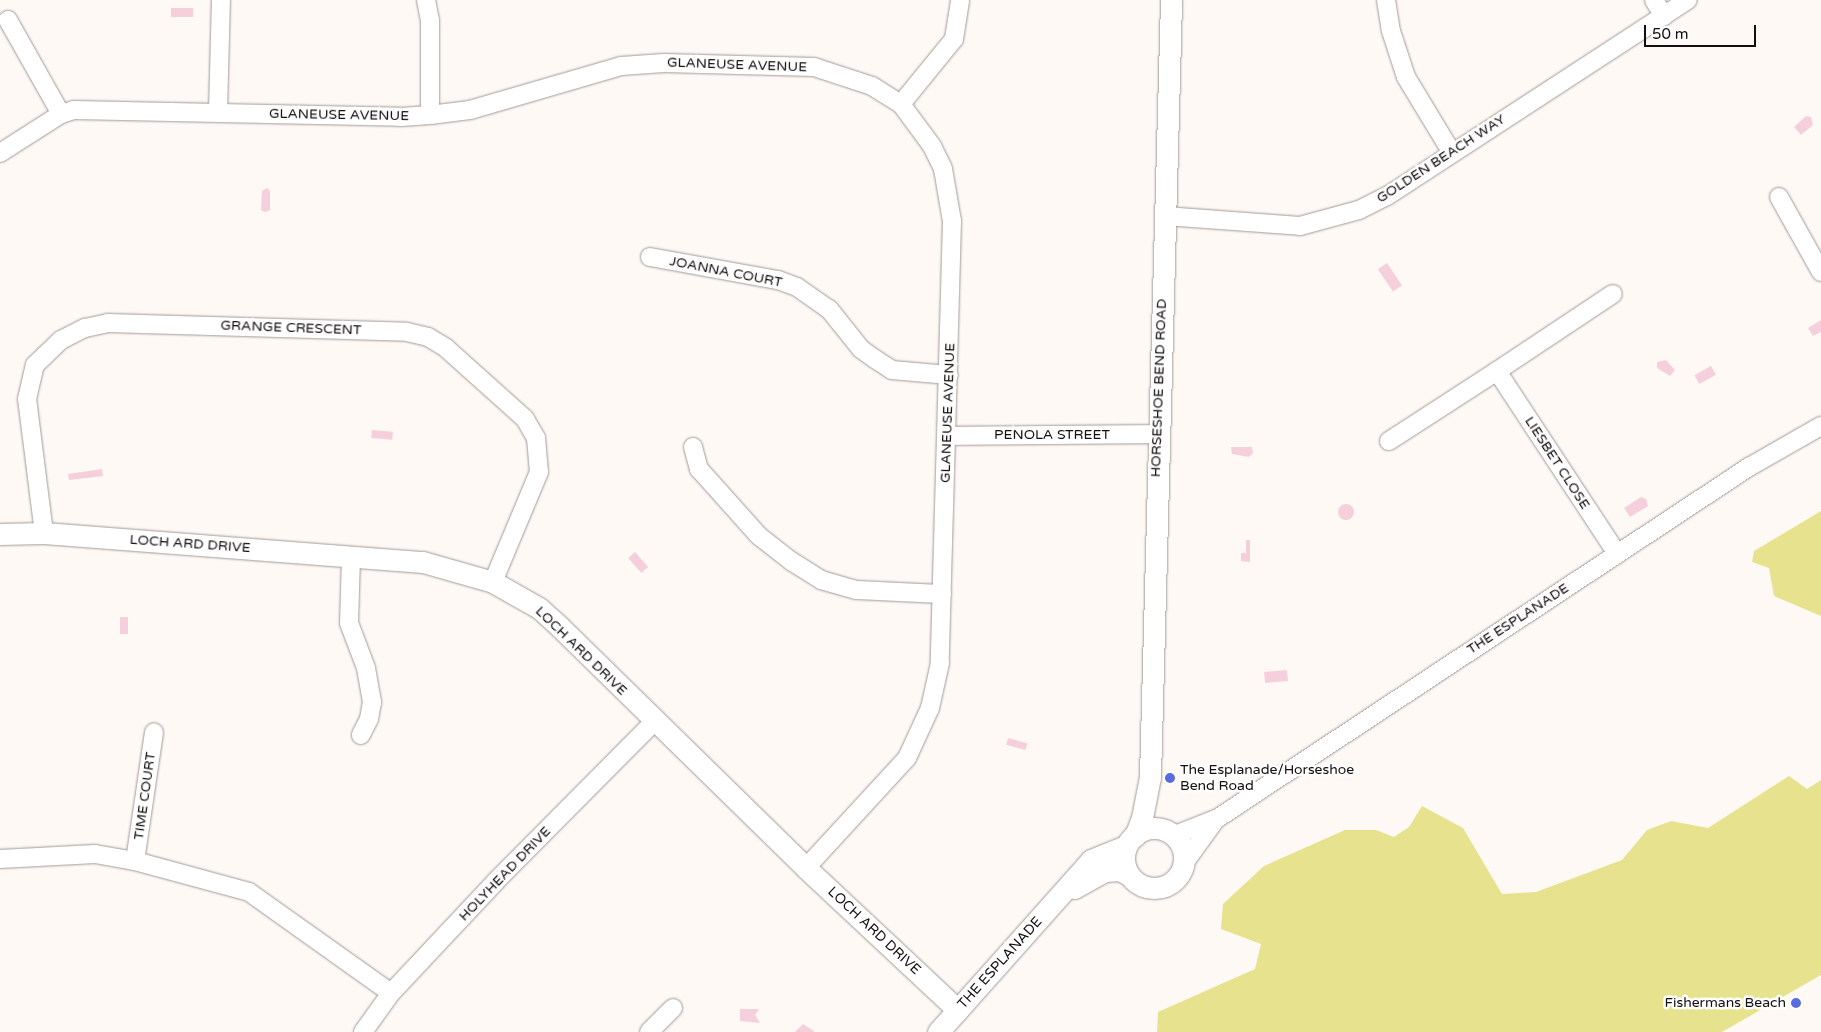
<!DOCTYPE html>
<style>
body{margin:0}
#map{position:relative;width:1821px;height:1032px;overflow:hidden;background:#fef9f5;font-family:"Varela Round",sans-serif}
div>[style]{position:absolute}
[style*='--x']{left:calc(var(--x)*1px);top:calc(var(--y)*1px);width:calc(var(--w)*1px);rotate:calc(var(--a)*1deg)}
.green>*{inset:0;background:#e6e28e}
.water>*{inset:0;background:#f5d0dc;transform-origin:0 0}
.round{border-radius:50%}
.roads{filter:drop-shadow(0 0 1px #a19a97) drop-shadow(0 0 1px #a19a97)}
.minor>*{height:18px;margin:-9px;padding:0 9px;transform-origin:9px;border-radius:9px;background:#fff}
.tertiary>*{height:21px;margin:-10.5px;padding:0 10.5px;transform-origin:10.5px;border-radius:10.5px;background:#fff}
.tertiary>.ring{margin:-10.5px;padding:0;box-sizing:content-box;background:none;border:21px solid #fff;border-radius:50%}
.dots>*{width:14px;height:14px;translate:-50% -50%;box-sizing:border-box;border:2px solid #fff;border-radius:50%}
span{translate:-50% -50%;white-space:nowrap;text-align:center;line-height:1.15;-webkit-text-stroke:5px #fff;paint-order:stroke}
.street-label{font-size:14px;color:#120f0e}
.poi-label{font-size:14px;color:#120f0e}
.left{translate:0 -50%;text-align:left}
.right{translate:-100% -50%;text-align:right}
.scale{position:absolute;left:1644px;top:25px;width:112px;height:22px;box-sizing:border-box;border:2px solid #120f0e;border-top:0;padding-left:6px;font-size:15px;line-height:18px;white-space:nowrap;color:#120f0e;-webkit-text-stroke:4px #fff;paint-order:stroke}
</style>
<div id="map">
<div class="green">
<i style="clip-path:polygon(1821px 511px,1821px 616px,1774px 596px,1769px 568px,1752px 562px,1754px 551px)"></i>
<i style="clip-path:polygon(1789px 776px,1807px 789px,1821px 780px,1821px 975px,1722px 1032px,1157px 1032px,1158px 1012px,1255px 969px,1261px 944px,1221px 929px,1223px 904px,1264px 866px,1345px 830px,1376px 830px,1394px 837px,1409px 827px,1422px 806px,1463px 828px,1502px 894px,1536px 892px,1622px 860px,1647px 830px,1671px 821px,1708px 828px)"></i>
</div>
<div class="water">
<i style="left:171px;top:8px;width:22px;height:9px"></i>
<i style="clip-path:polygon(1806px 116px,1811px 117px,1813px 125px,1801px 135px,1794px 127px)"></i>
<i style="clip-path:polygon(267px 188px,270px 191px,270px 210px,265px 212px,261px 210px,262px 191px)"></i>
<i style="left:1387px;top:263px;width:27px;height:11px;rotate:56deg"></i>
<i style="clip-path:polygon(1821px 320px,1821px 332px,1813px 336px,1808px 328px)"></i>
<i style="clip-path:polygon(1666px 360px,1675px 370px,1670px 376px,1657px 368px,1657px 362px)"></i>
<i style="left:1711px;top:366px;width:10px;height:19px;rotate:61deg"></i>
<i style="left:372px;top:430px;width:21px;height:8px;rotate:5deg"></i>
<i style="clip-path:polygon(1231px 447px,1252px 447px,1253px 453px,1249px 457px,1232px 454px)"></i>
<i style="clip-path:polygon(102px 469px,103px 476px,69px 480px,68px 474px)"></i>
<i style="clip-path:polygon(1641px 497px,1646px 499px,1648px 506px,1630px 517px,1624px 508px)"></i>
<i class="round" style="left:1338px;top:504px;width:16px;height:16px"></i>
<i style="clip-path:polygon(1246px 540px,1250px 540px,1250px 562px,1241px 561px,1241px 553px,1246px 553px)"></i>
<i style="left:635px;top:552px;width:20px;height:9px;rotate:49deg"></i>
<i style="left:120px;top:617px;width:8px;height:17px"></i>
<i style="left:1287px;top:670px;width:11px;height:23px;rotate:85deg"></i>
<i style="left:1008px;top:738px;width:20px;height:7px;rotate:15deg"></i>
<i style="clip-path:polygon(740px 1009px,759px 1009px,755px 1015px,760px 1023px,740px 1021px)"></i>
<i style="clip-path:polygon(803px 1024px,814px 1031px,814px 1032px,795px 1032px)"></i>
</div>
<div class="roads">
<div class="minor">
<i style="--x:426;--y:0;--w:20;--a:79"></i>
<i style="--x:430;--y:20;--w:95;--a:90"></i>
<i style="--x:1386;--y:0;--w:31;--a:81"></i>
<i style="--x:1391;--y:31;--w:48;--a:71.9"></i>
<i style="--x:1406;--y:77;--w:89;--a:58.8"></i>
<i style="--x:1654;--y:0;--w:19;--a:58"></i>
<i style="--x:8;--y:20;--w:108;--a:60.6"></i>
<i style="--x:901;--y:104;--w:84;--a:-50.8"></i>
<i style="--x:954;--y:39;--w:39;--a:-81"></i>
<i style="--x:218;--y:112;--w:112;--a:-88.5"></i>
<i style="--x:0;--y:153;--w:72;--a:-32.6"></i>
<i style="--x:61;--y:114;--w:14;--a:-17"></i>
<i style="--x:74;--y:110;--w:327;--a:1.2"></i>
<i style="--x:401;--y:117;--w:29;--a:-4"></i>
<i style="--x:430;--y:115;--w:40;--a:-7.1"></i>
<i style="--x:470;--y:110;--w:157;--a:-16.2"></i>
<i style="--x:621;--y:66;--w:43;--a:-4"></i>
<i style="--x:664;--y:63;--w:150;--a:1.5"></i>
<i style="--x:814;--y:67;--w:61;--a:18.1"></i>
<i style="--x:872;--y:86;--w:34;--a:32"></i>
<i style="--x:901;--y:104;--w:52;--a:53.6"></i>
<i style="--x:932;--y:146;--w:25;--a:64"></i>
<i style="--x:943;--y:169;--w:53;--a:80.2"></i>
<i style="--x:952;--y:221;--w:442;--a:91.6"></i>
<i style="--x:940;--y:663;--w:46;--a:102.5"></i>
<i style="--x:930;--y:708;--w:55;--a:114.7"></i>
<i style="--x:907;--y:758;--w:149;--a:132.6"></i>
<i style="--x:1779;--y:197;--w:86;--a:60.8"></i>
<i style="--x:1165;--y:216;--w:135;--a:4.2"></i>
<i style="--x:1300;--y:226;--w:61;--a:-15.2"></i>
<i style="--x:1359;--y:210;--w:31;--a:-27"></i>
<i style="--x:1387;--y:196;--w:359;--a:-33.1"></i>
<i style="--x:650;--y:257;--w:130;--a:10.2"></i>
<i style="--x:778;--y:280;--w:20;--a:20"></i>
<i style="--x:797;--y:287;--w:39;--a:35"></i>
<i style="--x:829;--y:309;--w:51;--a:51.3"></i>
<i style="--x:861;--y:349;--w:17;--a:36"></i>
<i style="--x:875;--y:359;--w:20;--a:33"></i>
<i style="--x:892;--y:370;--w:57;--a:5"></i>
<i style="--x:1497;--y:371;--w:139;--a:-33.6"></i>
<i style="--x:947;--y:436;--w:210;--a:-0.5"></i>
<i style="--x:1389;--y:441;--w:129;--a:-32.9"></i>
<i style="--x:1497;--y:371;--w:219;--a:56.7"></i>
<i style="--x:693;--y:447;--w:23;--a:75"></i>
<i style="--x:699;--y:469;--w:90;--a:48.2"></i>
<i style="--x:759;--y:536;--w:41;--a:38"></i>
<i style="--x:791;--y:561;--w:36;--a:32"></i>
<i style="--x:821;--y:580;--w:36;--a:16"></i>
<i style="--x:856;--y:590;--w:86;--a:2.7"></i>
<i style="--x:44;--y:533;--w:135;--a:-97.2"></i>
<i style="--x:27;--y:399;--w:35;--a:-77"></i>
<i style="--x:35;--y:365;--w:36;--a:-44"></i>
<i style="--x:61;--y:340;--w:27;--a:-27"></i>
<i style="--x:85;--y:328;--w:24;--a:-12"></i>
<i style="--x:108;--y:323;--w:299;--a:1.7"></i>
<i style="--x:407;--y:332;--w:22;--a:13"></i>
<i style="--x:428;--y:337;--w:21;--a:31"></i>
<i style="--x:446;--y:348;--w:106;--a:41.9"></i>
<i style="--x:525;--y:419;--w:22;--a:60"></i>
<i style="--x:536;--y:438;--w:34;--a:85"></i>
<i style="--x:539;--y:472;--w:119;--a:112.7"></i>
<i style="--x:351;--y:557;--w:66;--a:91.7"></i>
<i style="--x:349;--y:623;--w:48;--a:69.3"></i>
<i style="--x:366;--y:668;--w:35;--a:80"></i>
<i style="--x:372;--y:702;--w:17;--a:100"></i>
<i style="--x:369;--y:719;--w:18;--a:117"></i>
<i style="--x:1175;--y:835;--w:46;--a:-21.6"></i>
<i style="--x:1218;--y:818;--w:637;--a:-33.47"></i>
<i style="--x:1749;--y:467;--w:83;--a:-29.7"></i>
<i style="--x:0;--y:859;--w:95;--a:-3"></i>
<i style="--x:95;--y:854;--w:41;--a:9.9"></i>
<i style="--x:135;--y:861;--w:118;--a:15.2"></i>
<i style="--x:249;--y:892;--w:174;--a:35.4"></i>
<i style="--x:135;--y:861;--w:130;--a:-81.6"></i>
<i style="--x:1185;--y:862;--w:49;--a:-54.1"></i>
<i style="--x:363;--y:1032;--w:48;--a:-54.3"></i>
<i style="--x:391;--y:993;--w:154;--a:-46.8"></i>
<i style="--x:496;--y:881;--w:224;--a:-45.2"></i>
<i style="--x:649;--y:1032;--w:34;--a:-45"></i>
</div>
<div class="tertiary">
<i style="--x:0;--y:534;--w:44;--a:-1.3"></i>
<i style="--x:44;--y:533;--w:380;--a:4.4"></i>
<i style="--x:423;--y:562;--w:73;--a:15.9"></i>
<i style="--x:493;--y:582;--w:53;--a:29.5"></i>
<i style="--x:539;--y:608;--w:28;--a:42"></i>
<i style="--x:560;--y:627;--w:344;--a:44.4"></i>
<i style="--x:806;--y:868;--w:208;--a:43.1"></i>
<i class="ring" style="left:1124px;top:828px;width:39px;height:39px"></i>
<i style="--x:1135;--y:836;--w:19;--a:-69"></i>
<i style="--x:1142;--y:818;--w:42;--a:-79"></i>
<i style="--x:1150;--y:777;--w:777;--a:-88.45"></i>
<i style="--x:1074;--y:888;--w:35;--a:-29"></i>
<i style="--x:1105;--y:871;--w:15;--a:-4"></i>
<i style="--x:1120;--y:870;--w:8;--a:30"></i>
<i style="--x:938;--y:1032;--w:230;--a:-48.3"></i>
<i style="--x:1091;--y:860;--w:38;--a:-22"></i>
</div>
</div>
<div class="dots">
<i style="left:1170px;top:778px;background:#5a6ae1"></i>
<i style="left:1796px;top:1003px;background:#5a6ae1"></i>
</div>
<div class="street-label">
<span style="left:737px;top:65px;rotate:2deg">GLANEUSE AVENUE</span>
<span style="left:339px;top:115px;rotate:1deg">GLANEUSE AVENUE</span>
<span style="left:1441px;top:159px;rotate:-33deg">GOLDEN BEACH WAY</span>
<span style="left:726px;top:272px;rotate:11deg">JOANNA COURT</span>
<span style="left:291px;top:328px;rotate:2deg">GRANGE CRESCENT</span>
<span style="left:1159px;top:388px;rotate:-88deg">HORSESHOE BEND ROAD</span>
<span style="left:948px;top:413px;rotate:-88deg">GLANEUSE AVENUE</span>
<span style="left:1052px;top:435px">PENOLA STREET</span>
<span style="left:1557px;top:463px;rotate:57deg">LIESBET CLOSE</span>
<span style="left:190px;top:544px;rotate:4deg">LOCH ARD DRIVE</span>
<span style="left:1518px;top:619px;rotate:-33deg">THE ESPLANADE</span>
<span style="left:581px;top:651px;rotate:44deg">LOCH ARD DRIVE</span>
<span style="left:145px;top:796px;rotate:-82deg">TIME COURT</span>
<span style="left:505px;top:874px;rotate:-46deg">HOLYHEAD DRIVE</span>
<span style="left:874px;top:931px;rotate:43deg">LOCH ARD DRIVE</span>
<span style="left:1000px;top:963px;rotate:-48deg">THE ESPLANADE</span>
</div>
<div class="poi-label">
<span class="left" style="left:1180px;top:778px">The Esplanade/Horseshoe<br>Bend Road</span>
<span class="right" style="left:1786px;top:1003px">Fishermans Beach</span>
</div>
<div class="scale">50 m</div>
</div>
